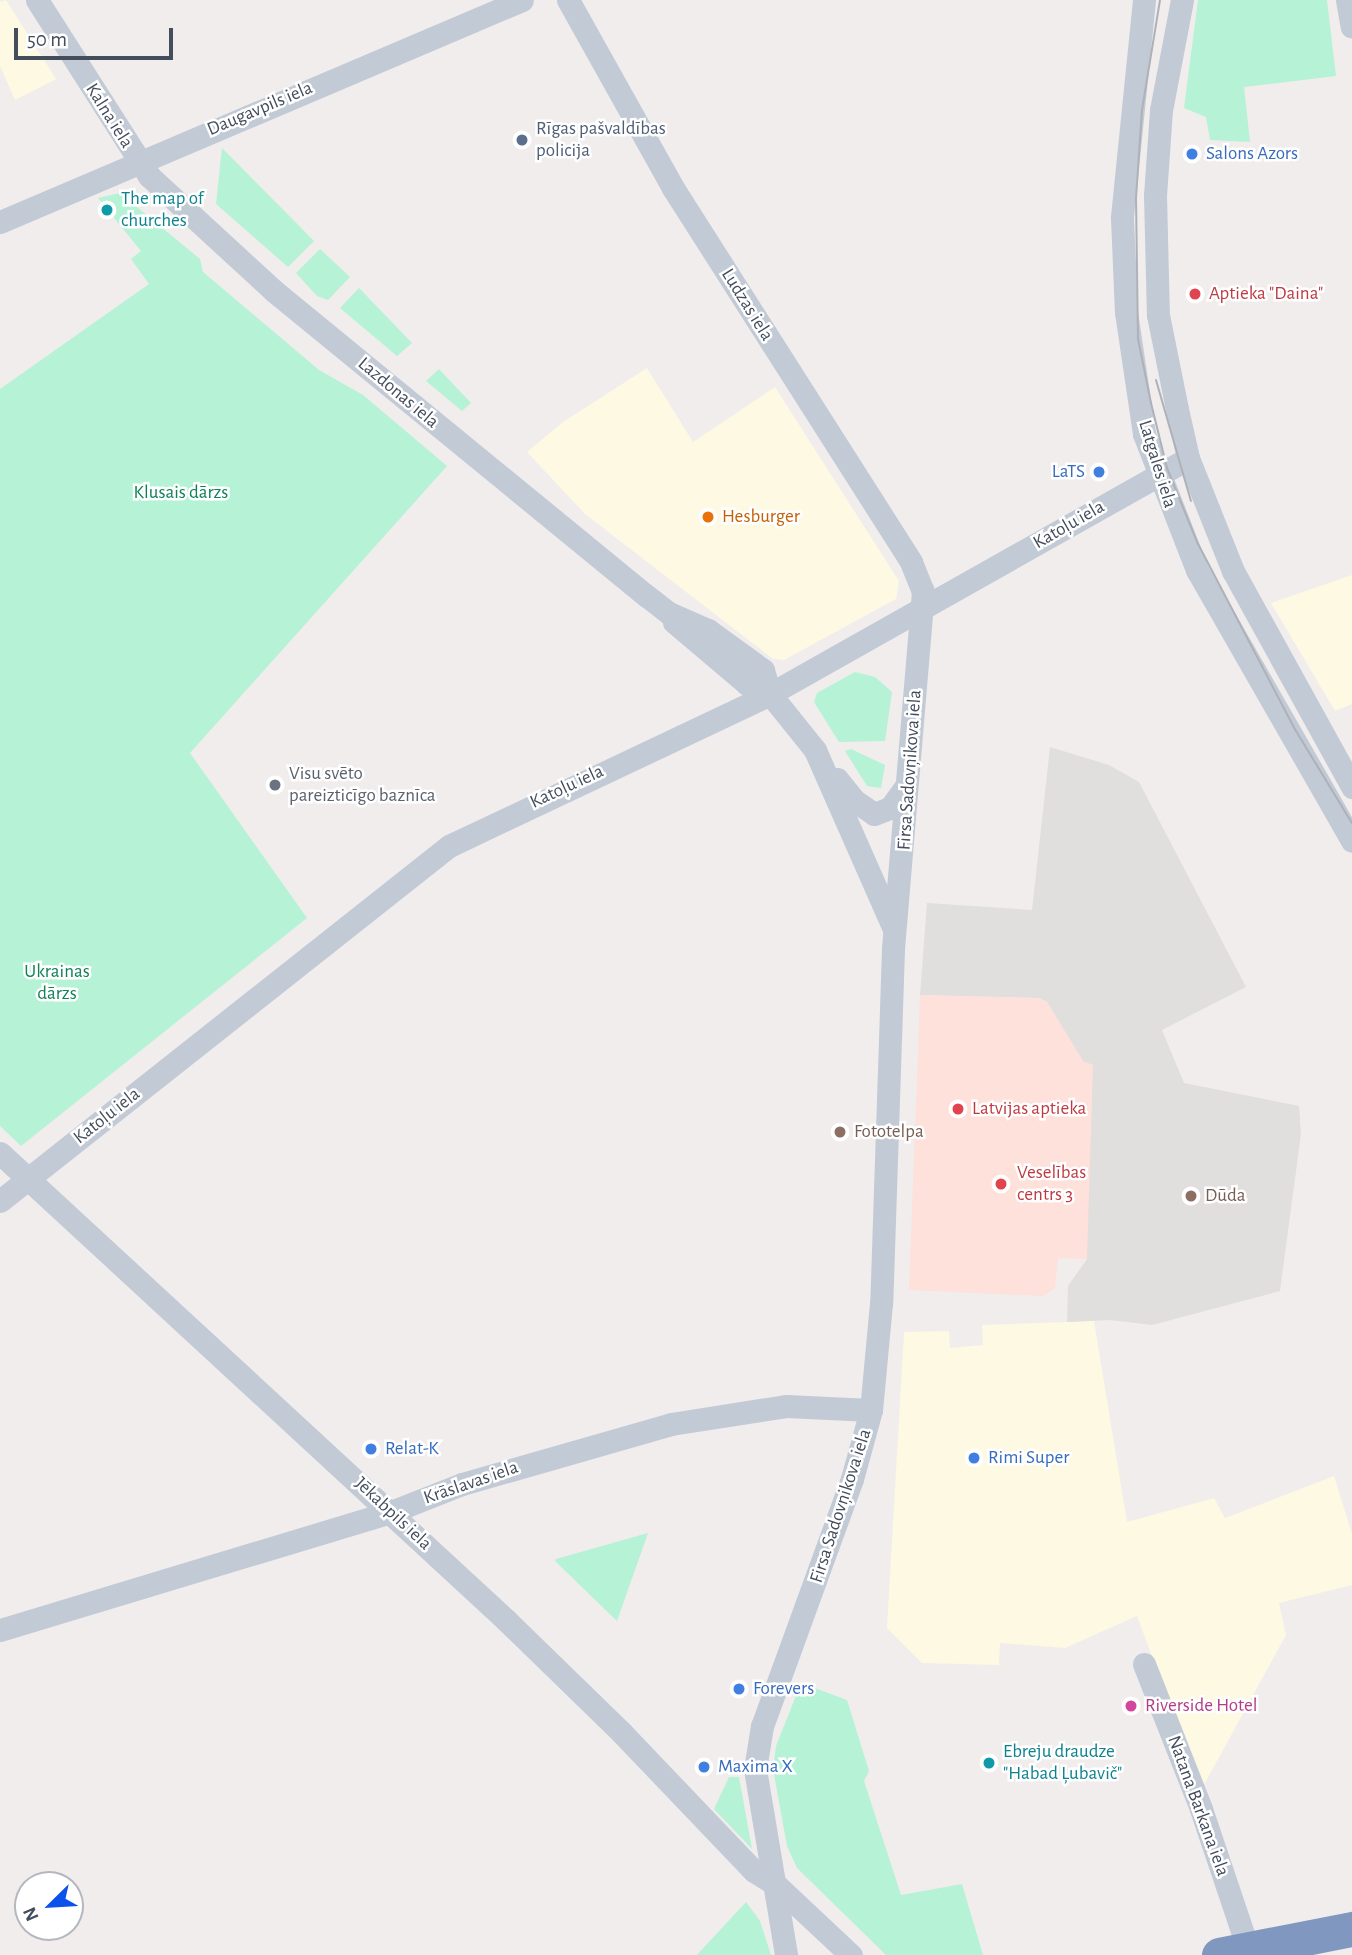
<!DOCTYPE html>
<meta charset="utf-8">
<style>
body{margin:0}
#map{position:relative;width:1352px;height:1955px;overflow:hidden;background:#f0edec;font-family:"Alegreya Sans",sans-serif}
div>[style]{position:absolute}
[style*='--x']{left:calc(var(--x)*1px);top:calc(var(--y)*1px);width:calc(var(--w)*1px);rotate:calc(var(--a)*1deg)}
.commercial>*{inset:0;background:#fdf9e3}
.education>*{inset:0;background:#e1dede}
.medical>*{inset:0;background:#fde1da}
.green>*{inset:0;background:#b6f2d5}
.minor>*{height:23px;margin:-11.5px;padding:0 11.5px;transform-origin:11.5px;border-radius:11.5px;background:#c2cad6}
.highway>*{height:35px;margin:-17.5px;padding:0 17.5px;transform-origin:17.5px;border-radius:17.5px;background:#8097c0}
.tram>*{height:2px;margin:-1px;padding:0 1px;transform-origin:1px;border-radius:1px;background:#aeb1b8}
.dots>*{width:19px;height:19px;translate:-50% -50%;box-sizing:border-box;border:4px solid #fff;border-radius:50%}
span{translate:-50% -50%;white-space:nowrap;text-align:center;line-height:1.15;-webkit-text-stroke:5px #fff;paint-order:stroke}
.street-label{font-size:19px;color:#444d5c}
.service-label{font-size:19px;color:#4e5e75}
.left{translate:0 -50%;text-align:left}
.shop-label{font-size:19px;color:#366cbe}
.right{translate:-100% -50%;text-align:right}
.culture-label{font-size:19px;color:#0d838f}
.health-label{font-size:19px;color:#be3a42}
.park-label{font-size:19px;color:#0f8257}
.food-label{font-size:19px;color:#c56008}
.worship-label{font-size:19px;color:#5b616d}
.education-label{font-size:19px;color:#785e54}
.hotel-label{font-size:19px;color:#b23c85}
.north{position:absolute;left:14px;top:1871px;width:70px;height:70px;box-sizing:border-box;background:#fff;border:2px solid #b4b8be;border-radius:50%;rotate:246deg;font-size:19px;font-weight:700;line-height:28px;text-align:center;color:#444d5c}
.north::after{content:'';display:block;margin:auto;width:24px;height:32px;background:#0b51ec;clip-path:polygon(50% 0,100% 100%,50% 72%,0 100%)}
.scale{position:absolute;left:14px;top:28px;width:159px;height:32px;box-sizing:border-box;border:4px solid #444d5c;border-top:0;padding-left:9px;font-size:21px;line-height:24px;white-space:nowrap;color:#444d5c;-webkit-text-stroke:5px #fff;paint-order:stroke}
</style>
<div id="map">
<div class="commercial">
<i style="clip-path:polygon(6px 0,56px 79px,15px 100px,0 66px,0 2px)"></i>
<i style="clip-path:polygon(647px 368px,693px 442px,775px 387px,899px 581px,896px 599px,784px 660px,773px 659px,585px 514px,527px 452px,563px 422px)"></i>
<i style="clip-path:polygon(1352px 575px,1352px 704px,1335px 711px,1271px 603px)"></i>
<i style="clip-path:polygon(1094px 1321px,1127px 1522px,1214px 1498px,1225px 1518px,1334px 1476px,1352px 1534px,1352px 1585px,1279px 1603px,1286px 1635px,1205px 1783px,1200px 1785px,1137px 1616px,1065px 1648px,1000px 1643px,999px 1665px,922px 1663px,887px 1628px,904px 1332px,949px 1331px,950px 1348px,983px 1345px,982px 1325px)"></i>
</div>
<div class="education">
<i style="clip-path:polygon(1050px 747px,1109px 765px,1139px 782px,1246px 987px,1162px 1030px,1184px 1083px,1299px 1106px,1301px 1134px,1280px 1291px,1152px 1325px,1110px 1320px,1067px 1322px,1068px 1286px,1087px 1259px,1083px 1061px,1047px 1002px,1039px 998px,920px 995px,927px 903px,1032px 910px)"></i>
</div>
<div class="medical">
<i style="clip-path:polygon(920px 995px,1039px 998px,1047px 1002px,1083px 1061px,1093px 1065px,1087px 1259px,1058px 1258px,1055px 1288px,1043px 1296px,909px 1290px)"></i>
</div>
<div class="green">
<i style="clip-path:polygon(1198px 0,1327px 0,1336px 76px,1244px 87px,1250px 142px,1210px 140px,1206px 117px,1184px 108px)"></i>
<i style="clip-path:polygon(222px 148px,314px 241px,288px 267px,216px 204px)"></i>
<i style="clip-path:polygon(120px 193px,200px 259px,203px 272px,319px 370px,363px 395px,447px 466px,190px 753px,307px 918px,21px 1146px,0 1126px,0 389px,149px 284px,131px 259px,141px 251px,98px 198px)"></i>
<i style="clip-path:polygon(320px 249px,350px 277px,328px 300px,317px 296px,296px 273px)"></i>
<i style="clip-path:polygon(359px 288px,412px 343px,397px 356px,340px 308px)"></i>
<i style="clip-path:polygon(439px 369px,471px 403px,462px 411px,426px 381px)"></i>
<i style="clip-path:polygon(855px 672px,875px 677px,892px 692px,885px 741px,839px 742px,814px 702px,817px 693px)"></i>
<i style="clip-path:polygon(851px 749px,885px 765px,881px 788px,867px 786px,845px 751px)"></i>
<i style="clip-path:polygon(648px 1533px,617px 1621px,555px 1561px,556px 1559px)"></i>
<i style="clip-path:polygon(801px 1683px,847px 1700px,869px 1771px,864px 1781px,901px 1895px,962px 1884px,983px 1955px,886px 1955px,797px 1868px,787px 1846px,773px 1769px,776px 1746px)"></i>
<i style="clip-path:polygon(729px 1777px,739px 1777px,752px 1849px,714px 1809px)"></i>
<i style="clip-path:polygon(746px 1902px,760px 1921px,771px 1955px,697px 1955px)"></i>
</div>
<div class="minor">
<i style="--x:37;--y:0;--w:209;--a:57.5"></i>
<i style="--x:149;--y:176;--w:170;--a:42.6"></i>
<i style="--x:274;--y:291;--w:482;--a:39.3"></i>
<i style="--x:647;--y:596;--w:28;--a:38"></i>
<i style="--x:669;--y:613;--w:43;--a:23.6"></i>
<i style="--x:708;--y:630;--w:68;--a:36"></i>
<i style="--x:763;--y:670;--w:25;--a:74"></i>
<i style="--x:770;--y:694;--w:72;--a:51.2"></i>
<i style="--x:815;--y:750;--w:193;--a:66.2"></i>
<i style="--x:568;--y:0;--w:215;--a:60.8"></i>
<i style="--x:673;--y:188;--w:443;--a:57.5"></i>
<i style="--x:911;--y:562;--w:31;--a:68"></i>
<i style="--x:923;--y:591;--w:359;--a:94.8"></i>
<i style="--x:893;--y:949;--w:354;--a:91.9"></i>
<i style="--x:881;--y:1303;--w:107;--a:95.3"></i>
<i style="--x:871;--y:1410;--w:72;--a:105.4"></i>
<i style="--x:852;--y:1479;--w:263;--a:110"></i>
<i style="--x:762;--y:1726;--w:44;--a:99.2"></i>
<i style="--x:755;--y:1769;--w:189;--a:80.5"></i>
<i style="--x:1144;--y:0;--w:219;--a:95.8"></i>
<i style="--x:1122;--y:218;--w:94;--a:87.6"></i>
<i style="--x:1126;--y:312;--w:123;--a:81.6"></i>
<i style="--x:1144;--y:434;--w:146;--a:68.7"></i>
<i style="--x:1197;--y:570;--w:312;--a:60.2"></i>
<i style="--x:1182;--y:0;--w:112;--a:100.8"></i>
<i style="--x:1161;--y:110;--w:85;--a:94"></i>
<i style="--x:1155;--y:195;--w:120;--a:88.6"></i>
<i style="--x:1158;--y:315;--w:96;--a:78.6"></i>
<i style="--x:1177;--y:409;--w:50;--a:77.3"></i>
<i style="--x:1188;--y:458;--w:122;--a:68.3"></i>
<i style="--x:1233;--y:571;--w:247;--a:61.1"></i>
<i style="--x:1347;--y:0;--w:27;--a:80"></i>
<i style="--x:0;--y:222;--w:567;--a:-23.04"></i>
<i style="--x:674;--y:622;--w:96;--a:40.3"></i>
<i style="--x:747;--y:684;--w:25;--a:23"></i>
<i style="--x:837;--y:779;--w:28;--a:51"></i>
<i style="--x:855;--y:801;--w:23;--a:34"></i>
<i style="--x:874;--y:814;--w:17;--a:-21"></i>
<i style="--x:890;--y:808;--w:26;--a:-54"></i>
<i style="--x:0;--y:1153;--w:689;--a:42.7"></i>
<i style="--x:506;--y:1620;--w:162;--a:44.2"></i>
<i style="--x:622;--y:1733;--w:191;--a:46.3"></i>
<i style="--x:754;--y:1871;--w:25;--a:32"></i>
<i style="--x:775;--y:1884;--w:104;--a:43.1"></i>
<i style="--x:0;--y:1201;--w:572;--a:-38.33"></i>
<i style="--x:449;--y:846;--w:355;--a:-25.3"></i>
<i style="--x:770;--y:694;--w:480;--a:-29.4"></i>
<i style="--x:0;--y:1630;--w:408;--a:-16.8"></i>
<i style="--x:391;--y:1512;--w:76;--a:-21.5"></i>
<i style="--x:462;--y:1484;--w:217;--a:-16"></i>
<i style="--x:671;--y:1424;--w:116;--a:-8.9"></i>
<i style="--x:786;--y:1406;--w:85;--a:2.7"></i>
<i style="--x:1144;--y:1664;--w:156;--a:68.5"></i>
<i style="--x:1201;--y:1809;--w:148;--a:71.4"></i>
</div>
<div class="highway">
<i style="--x:1219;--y:1955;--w:136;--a:-11.1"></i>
</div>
<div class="tram">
<i style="--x:1160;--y:0;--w:111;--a:99.3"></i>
<i style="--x:1142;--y:110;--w:88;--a:93.9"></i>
<i style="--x:1136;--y:198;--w:141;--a:89.2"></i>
<i style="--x:1138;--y:339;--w:65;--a:78.5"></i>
<i style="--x:1151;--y:403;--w:67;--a:76.2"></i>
<i style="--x:1167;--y:468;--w:80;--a:67.9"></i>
<i style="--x:1197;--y:542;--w:213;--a:62.4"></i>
<i style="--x:1296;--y:731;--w:108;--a:58.7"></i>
<i style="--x:1156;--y:380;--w:126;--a:73.9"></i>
</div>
<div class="dots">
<i style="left:522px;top:140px;background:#5c6f8a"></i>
<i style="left:1192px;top:154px;background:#3f7fe0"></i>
<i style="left:107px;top:210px;background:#0f9aa8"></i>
<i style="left:1195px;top:294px;background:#e0444e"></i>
<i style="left:1099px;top:472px;background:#3f7fe0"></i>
<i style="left:708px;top:517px;background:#e8710a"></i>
<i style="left:275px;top:785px;background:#6b7280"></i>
<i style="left:958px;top:1109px;background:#e0444e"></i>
<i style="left:840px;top:1132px;background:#8d6e63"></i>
<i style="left:1001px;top:1184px;background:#e0444e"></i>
<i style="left:1191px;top:1196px;background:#8d6e63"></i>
<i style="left:371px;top:1449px;background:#3f7fe0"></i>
<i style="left:974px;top:1458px;background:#3f7fe0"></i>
<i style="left:739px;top:1689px;background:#3f7fe0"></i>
<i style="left:1131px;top:1706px;background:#d1479c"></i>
<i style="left:989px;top:1763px;background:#0f9aa8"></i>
<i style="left:704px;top:1767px;background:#3f7fe0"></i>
</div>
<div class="street-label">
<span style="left:260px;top:109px;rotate:-23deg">Daugavpils iela</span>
<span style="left:109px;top:116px;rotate:58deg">Kalna iela</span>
<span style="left:747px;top:305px;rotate:58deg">Ludzas iela</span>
<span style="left:398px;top:393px;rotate:40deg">Lazdonas iela</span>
<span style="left:1157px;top:464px;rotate:73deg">Latgales iela</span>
<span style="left:1069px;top:525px;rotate:-30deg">Katoļu iela</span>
<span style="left:910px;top:770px;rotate:-86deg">Firsa Sadovņikova iela</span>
<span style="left:567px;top:787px;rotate:-25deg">Katoļu iela</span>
<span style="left:107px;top:1116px;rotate:-38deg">Katoļu iela</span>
<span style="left:471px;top:1483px;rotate:-19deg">Krāslavas iela</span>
<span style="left:841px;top:1506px;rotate:-72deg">Firsa Sadovņikova iela</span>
<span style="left:393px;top:1514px;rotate:43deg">Jēkabpils iela</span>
<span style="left:1198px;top:1806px;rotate:70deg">Natana Barkana iela</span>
</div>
<div class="service-label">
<span class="left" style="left:536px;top:140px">Rīgas pašvaldības<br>policija</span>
</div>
<div class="shop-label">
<span class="left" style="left:1206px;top:154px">Salons Azors</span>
<span class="right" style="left:1085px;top:472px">LaTS</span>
<span class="left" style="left:385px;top:1449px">Relat-K</span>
<span class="left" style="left:988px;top:1458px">Rimi Super</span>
<span class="left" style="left:753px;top:1689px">Forevers</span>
<span class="left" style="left:718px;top:1767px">Maxima X</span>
</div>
<div class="culture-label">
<span class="left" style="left:121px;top:210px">The map of<br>churches</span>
<span class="left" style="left:1003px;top:1763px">Ebreju draudze<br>"Habad Ļubavič"</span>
</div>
<div class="health-label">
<span class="left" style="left:1209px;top:294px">Aptieka "Daina"</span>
<span class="left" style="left:972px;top:1109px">Latvijas aptieka</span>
<span class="left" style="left:1017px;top:1184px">Veselības<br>centrs 3</span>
</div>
<div class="park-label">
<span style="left:181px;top:493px">Klusais dārzs</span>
<span style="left:57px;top:983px">Ukrainas<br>dārzs</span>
</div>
<div class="food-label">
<span class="left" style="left:722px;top:517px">Hesburger</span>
</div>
<div class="worship-label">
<span class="left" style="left:289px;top:785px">Visu svēto<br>pareizticīgo baznīca</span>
</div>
<div class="education-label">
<span class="left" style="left:854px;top:1132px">Fototelpa</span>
<span class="left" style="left:1205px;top:1196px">Dūda</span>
</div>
<div class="hotel-label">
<span class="left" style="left:1145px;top:1706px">Riverside Hotel</span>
</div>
<div class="north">N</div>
<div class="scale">50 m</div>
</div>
